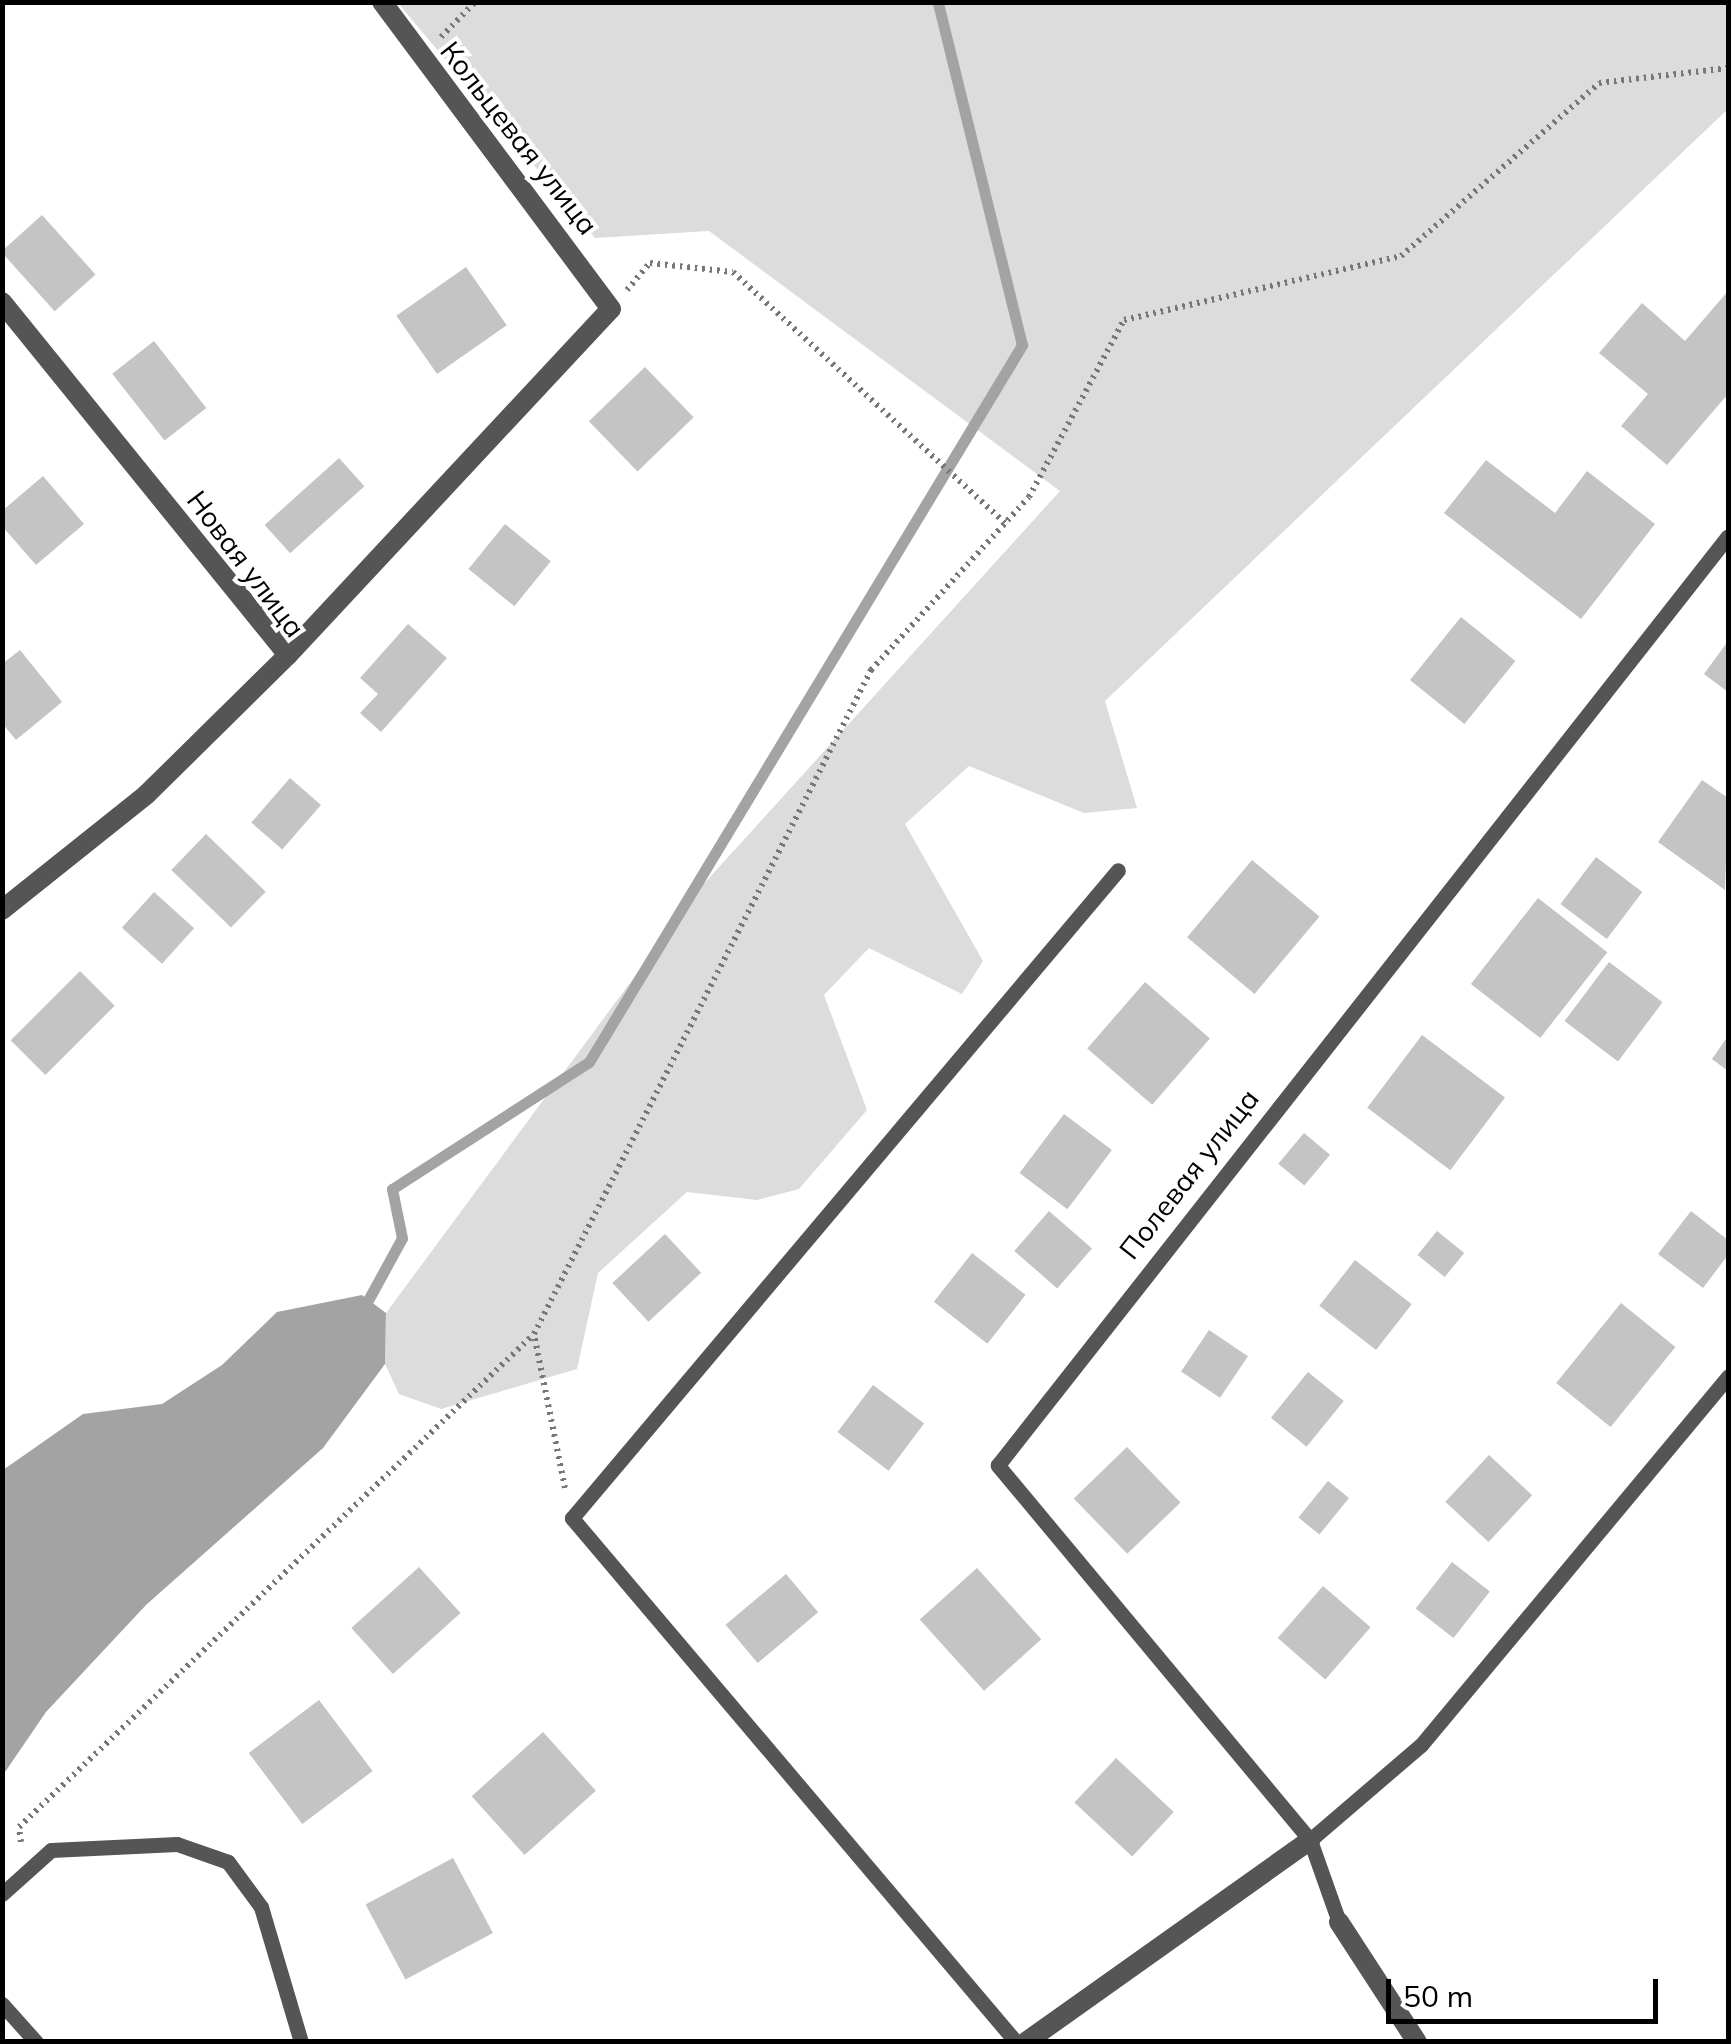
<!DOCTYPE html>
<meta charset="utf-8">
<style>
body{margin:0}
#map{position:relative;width:1731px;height:2044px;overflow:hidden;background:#fff;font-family:Mulish,sans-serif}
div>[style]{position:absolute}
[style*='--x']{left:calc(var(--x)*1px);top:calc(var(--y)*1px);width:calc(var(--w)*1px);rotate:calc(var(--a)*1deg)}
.green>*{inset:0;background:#dcdcdc}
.water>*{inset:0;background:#a3a3a3}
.stream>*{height:11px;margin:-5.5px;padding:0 5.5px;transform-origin:5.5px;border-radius:5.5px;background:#a3a3a3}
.building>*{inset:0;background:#c4c4c4;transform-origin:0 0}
.path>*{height:6px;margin-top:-3px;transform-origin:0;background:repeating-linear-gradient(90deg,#777 0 2.5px,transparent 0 7.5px)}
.service>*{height:15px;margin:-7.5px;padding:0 7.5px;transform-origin:7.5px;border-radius:7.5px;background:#555}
.minor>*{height:20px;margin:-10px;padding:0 10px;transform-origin:10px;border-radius:10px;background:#555}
span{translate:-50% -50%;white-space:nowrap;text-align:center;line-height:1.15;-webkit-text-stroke:8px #fff;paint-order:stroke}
.street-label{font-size:28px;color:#000}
.frame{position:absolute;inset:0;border:5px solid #000;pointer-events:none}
.scale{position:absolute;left:1386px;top:1979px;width:272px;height:45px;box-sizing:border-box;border:5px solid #000;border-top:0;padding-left:12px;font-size:30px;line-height:35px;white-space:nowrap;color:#000;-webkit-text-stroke:8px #fff;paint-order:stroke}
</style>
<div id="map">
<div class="green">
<i style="clip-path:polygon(398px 3px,1728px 3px,1728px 109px,1105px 701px,1137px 808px,1084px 813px,969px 766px,905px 824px,983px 961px,962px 994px,869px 948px,824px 995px,867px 1110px,799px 1189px,757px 1200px,687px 1192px,598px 1273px,577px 1369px,441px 1409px,399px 1394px,385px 1364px,386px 1313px,700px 888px,1060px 491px,709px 231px,595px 238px)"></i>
</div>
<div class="water">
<i style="clip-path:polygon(362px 1295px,386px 1313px,385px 1364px,323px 1448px,146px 1605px,46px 1712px,3px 1775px,3px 1470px,83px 1414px,162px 1404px,222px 1365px,277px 1312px)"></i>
</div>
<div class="stream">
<i style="--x:361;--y:1313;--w:85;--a:-61.3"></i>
<i style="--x:402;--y:1238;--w:50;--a:-101.5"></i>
<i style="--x:392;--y:1189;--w:234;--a:-32.8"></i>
<i style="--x:589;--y:1062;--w:838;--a:-58.87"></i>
<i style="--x:1022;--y:345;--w:353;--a:-103.8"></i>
</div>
<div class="building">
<i style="left:42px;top:215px;width:80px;height:55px;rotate:48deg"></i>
<i style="left:466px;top:267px;width:71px;height:85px;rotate:55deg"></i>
<i style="clip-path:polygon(1728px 291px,1728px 394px,1667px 465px,1621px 426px,1648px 394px,1599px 353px,1642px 303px,1685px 341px)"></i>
<i style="left:154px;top:341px;width:85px;height:53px;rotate:52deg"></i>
<i style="left:645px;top:367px;width:70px;height:78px;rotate:46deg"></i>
<i style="left:339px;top:458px;width:38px;height:100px;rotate:48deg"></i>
<i style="clip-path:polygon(1486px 460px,1555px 513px,1587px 471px,1655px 524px,1581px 619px,1444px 513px)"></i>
<i style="clip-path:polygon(43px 476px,84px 524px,36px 565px,2px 526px,2px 511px)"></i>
<i style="left:505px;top:524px;width:59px;height:58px;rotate:39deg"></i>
<i style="left:1461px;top:617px;width:70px;height:81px;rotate:39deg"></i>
<i style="clip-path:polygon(408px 624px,447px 658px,381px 732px,360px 713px,378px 694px,360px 678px)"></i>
<i style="clip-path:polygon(1728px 641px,1728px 692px,1704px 674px)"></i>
<i style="clip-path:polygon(20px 650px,62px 702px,16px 740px,2px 723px,2px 664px)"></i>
<i style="left:290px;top:778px;width:41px;height:59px;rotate:41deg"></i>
<i style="clip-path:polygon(1702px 780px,1728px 798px,1725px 890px,1658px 842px)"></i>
<i style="left:206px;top:834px;width:83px;height:50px;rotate:44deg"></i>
<i style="left:1596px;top:857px;width:58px;height:59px;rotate:37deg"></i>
<i style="left:1252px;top:860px;width:88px;height:101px;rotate:40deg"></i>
<i style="left:154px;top:892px;width:54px;height:48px;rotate:42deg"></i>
<i style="left:1538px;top:898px;width:88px;height:109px;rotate:38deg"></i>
<i style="left:1609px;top:962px;width:67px;height:74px;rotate:37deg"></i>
<i style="left:80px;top:971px;width:49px;height:98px;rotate:45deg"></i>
<i style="left:1145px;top:982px;width:86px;height:88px;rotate:41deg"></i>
<i style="left:1422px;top:1035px;width:104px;height:91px;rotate:37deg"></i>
<i style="clip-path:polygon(1728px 1036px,1728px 1071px,1712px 1059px)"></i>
<i style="left:1064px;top:1114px;width:60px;height:74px;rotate:37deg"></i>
<i style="left:1304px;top:1133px;width:34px;height:40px;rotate:40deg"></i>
<i style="left:1049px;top:1211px;width:57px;height:53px;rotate:41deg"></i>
<i style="clip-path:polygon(1691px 1211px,1728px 1240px,1728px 1255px,1703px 1288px,1658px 1254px)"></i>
<i style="left:1437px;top:1231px;width:35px;height:31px;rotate:39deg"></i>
<i style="left:665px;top:1234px;width:53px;height:72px;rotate:47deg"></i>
<i style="left:972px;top:1253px;width:68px;height:62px;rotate:38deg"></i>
<i style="left:1355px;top:1260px;width:72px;height:58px;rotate:38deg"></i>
<i style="left:1621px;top:1303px;width:70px;height:103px;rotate:39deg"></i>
<i style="left:1209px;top:1330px;width:47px;height:50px;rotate:34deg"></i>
<i style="left:1308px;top:1372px;width:46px;height:59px;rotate:39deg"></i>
<i style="left:873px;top:1385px;width:64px;height:59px;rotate:37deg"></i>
<i style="left:1127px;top:1447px;width:77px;height:74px;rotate:46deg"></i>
<i style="left:1489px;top:1455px;width:59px;height:64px;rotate:43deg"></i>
<i style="left:1328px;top:1481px;width:27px;height:47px;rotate:39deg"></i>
<i style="left:1452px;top:1562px;width:48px;height:59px;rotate:38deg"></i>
<i style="left:419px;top:1567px;width:62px;height:91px;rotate:48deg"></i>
<i style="left:977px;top:1568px;width:96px;height:77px;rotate:48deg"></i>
<i style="left:786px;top:1574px;width:50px;height:79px;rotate:50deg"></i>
<i style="left:1323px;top:1586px;width:63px;height:69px;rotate:41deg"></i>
<i style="left:319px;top:1700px;width:89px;height:88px;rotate:53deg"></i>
<i style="left:543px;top:1732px;width:79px;height:96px;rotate:48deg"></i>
<i style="left:1116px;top:1758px;width:79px;height:61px;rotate:43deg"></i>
<i style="left:453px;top:1858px;width:85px;height:99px;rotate:62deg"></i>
</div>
<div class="path">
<i style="--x:441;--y:37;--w:49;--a:-45.8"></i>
<i style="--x:627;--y:290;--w:35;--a:-50"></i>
<i style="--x:650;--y:263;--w:83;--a:6.2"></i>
<i style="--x:733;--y:272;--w:370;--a:42.7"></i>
<i style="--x:565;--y:1488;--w:157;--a:-101.4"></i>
<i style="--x:534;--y:1334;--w:745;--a:-63.09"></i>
<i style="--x:871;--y:670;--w:234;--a:-47.6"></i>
<i style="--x:1029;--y:497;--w:201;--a:-61.8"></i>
<i style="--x:1124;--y:320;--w:284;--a:-13"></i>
<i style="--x:1401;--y:256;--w:263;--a:-41.1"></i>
<i style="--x:1599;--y:83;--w:130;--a:-6.6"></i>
<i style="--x:21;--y:1842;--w:15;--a:-98"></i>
<i style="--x:19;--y:1827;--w:712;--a:-43.75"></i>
</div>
<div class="service">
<i style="--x:1310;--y:1840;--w:146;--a:-40.6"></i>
<i style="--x:1421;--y:1745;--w:480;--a:-50.2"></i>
<i style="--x:2;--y:1894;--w:66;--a:-41.9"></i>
<i style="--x:51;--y:1850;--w:126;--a:-2.7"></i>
<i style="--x:177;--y:1844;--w:54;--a:19.4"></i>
<i style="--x:228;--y:1862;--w:56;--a:53.7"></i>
<i style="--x:261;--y:1907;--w:141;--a:73.5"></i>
<i style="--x:1339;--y:1922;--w:87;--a:-109.5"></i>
<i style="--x:1310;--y:1840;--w:488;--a:-129.8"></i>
<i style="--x:998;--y:1465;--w:1181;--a:-51.84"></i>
<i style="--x:2;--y:2004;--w:51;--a:48.2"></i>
<i style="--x:1016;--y:2042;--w:687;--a:-130.28"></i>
<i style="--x:572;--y:1518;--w:847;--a:-49.88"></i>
</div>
<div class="minor">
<i style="--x:2;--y:302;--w:454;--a:51"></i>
<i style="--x:288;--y:655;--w:199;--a:135.4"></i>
<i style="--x:146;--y:795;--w:184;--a:141.4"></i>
<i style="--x:288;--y:655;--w:473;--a:-47"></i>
<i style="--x:611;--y:309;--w:383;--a:-126.7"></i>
<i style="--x:1339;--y:1922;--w:143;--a:57"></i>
<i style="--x:1026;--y:2042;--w:349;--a:-35.4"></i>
</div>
<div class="street-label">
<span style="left:519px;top:138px;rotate:52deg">Кольцевая улица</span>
<span style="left:246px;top:564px;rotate:53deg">Новая улица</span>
<span style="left:1189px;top:1174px;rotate:-52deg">Полевая улица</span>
</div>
<div class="frame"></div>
<div class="scale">50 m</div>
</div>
